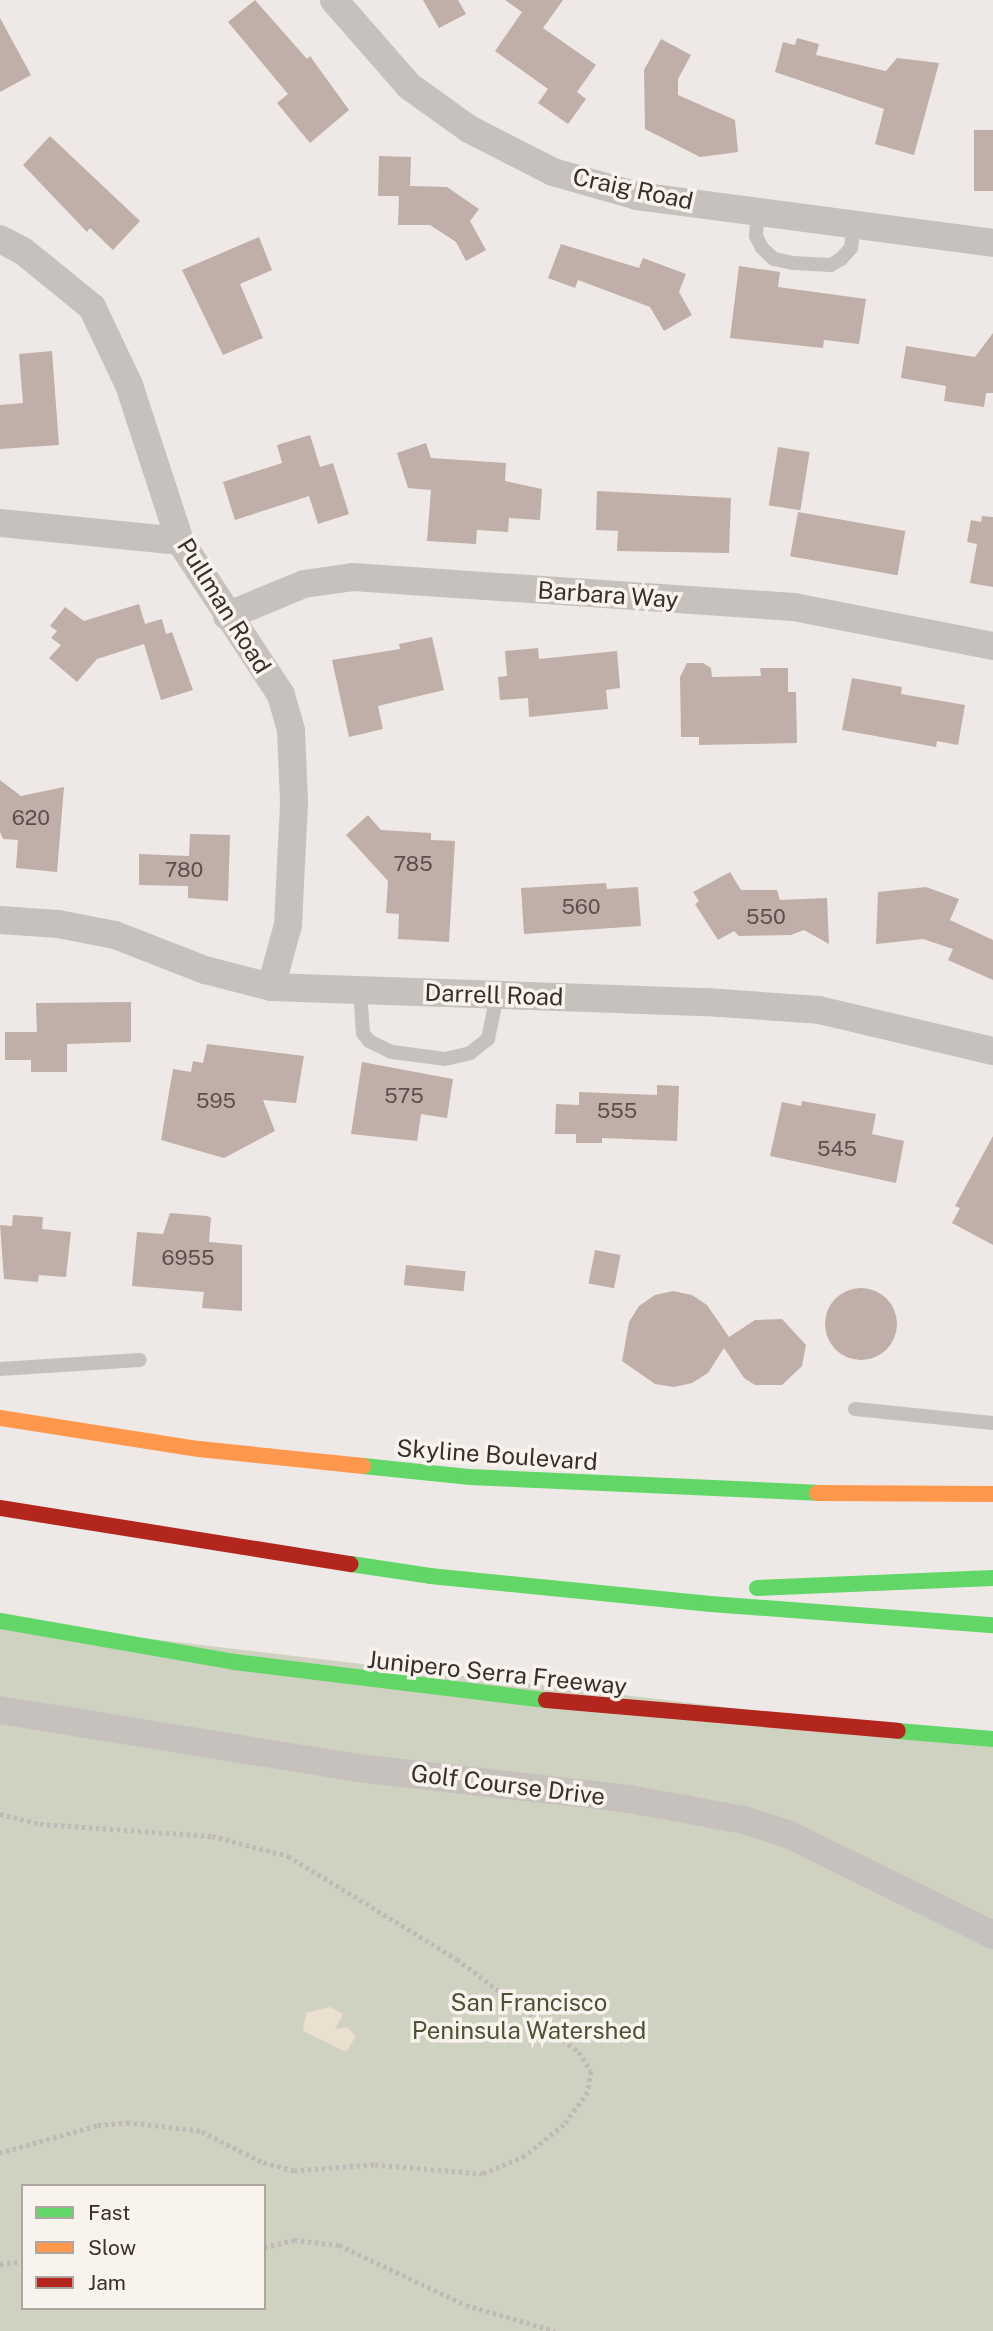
<!DOCTYPE html>
<style>
body{margin:0}
#map{position:relative;width:993px;height:2331px;overflow:hidden;background:#eee9e6;font-family:"Public Sans",sans-serif}
div>[style]{position:absolute}
[style*='--x']{left:calc(var(--x)*1px);top:calc(var(--y)*1px);width:calc(var(--w)*1px);rotate:calc(var(--a)*1deg)}
.green>*{inset:0;background:#d0d2c1}
.sand>*{inset:0;background:#ebdfcf}
.building>*{inset:0;background:#c0aea9;transform-origin:0 0}
.round{border-radius:50%}
.path>*{height:4.5px;margin-top:-2.25px;transform-origin:0;background:repeating-linear-gradient(90deg,#c0bab7 0 3.5px,transparent 0 7px)}
.lane>*{height:14px;margin:-7px;padding:0 7px;transform-origin:7px;border-radius:7px;background:#c7c1be}
.street>*{height:28px;margin:-14px;padding:0 14px;transform-origin:14px;border-radius:14px;background:#c7c1be}
.fast>*{height:16px;margin:-8px;padding:0 8px;transform-origin:8px;border-radius:8px;background:#63d668}
.slow>*{height:16px;margin:-8px;padding:0 8px;transform-origin:8px;border-radius:8px;background:#ff974d}
.jam>*{height:16px;margin:-8px;padding:0 8px;transform-origin:8px;border-radius:8px;background:#b3261e}
span{translate:-50% -50%;white-space:nowrap;text-align:center;line-height:1.15;-webkit-text-stroke:7px #f9f3ee;paint-order:stroke}
.number-label{font-size:21px;color:#5a4f4b}
.number-label span{-webkit-text-stroke-width:0}
.street-label{font-size:24px;color:#382f2c}
.park-label{font-size:24px;color:#4a5432}
.legend{position:absolute;left:21px;top:2184px;width:245px;height:126px;box-sizing:border-box;background:#f9f3ee;border:2px solid #aca5a0;margin:0;padding:9px 12px;list-style:none;font-size:21px;color:#382f2c}
.legend li{display:flex;align-items:center;gap:14px;height:35px}
.legend b{width:35px;border:2px solid #aca5a0}
</style>
<div id="map">
<div class="green">
<i style="clip-path:polygon(evenodd,0 1621px,993px 1739px,993px 2331px,0 2331px,0 1621px,23px 2186px,264px 2186px,264px 2308px,23px 2308px,23px 2186px)"></i>
</div>
<div class="sand">
<i style="clip-path:polygon(330px 2007px,343px 2014px,335px 2029px,347px 2027px,356px 2036px,346px 2052px,303px 2031px,306px 2013px)"></i>
</div>
<div class="building">
<i style="clip-path:polygon(255px 0,307px 59px,310px 56px,349px 110px,310px 143px,277px 103px,288px 94px,228px 22px)"></i>
<i style="clip-path:polygon(423px 0,458px 0,466px 14px,439px 28px)"></i>
<i style="clip-path:polygon(505px 0,563px 0,543px 28px,596px 65px,577px 92px,586px 99px,568px 124px,538px 103px,548px 89px,495px 51px,522px 12px)"></i>
<i style="clip-path:polygon(0 18px,31px 75px,0 92px)"></i>
<i style="clip-path:polygon(797px 38px,819px 44px,816px 55px,886px 71px,897px 58px,939px 63px,914px 155px,875px 144px,884px 109px,775px 72px,783px 42px,795px 45px)"></i>
<i style="clip-path:polygon(661px 39px,691px 55px,678px 79px,678px 95px,735px 120px,738px 152px,700px 157px,645px 129px,644px 70px)"></i>
<i style="left:974px;top:130px;width:19px;height:61px"></i>
<i style="clip-path:polygon(50px 136px,140px 221px,113px 250px,90px 228px,87px 232px,23px 165px)"></i>
<i style="clip-path:polygon(379px 156px,411px 157px,410px 186px,447px 187px,479px 209px,470px 221px,486px 250px,466px 261px,456px 242px,430px 225px,398px 225px,399px 196px,378px 196px)"></i>
<i style="clip-path:polygon(259px 237px,272px 270px,240px 284px,263px 338px,223px 355px,182px 270px)"></i>
<i style="clip-path:polygon(561px 244px,639px 268px,643px 258px,686px 274px,679px 292px,692px 315px,664px 331px,650px 307px,578px 280px,575px 288px,548px 278px)"></i>
<i style="clip-path:polygon(739px 266px,780px 272px,778px 287px,866px 299px,859px 344px,824px 340px,823px 348px,730px 338px)"></i>
<i style="clip-path:polygon(993px 333px,993px 393px,986px 393px,984px 407px,944px 401px,946px 386px,901px 378px,906px 346px,975px 357px)"></i>
<i style="clip-path:polygon(52px 351px,59px 445px,0 449px,0 405px,23px 403px,19px 354px)"></i>
<i style="clip-path:polygon(310px 435px,320px 467px,333px 463px,349px 514px,318px 524px,309px 496px,235px 520px,223px 482px,282px 463px,277px 445px)"></i>
<i style="clip-path:polygon(426px 443px,431px 458px,506px 463px,505px 481px,542px 489px,540px 520px,509px 518px,508px 532px,477px 530px,476px 544px,427px 541px,431px 490px,408px 488px,397px 453px)"></i>
<i style="left:778px;top:447px;width:32px;height:59px;rotate:9deg"></i>
<i style="clip-path:polygon(597px 491px,731px 498px,729px 553px,617px 551px,618px 531px,596px 530px)"></i>
<i style="left:798px;top:512px;width:109px;height:45px;rotate:10deg"></i>
<i style="clip-path:polygon(982px 516px,993px 517px,993px 587px,970px 583px,977px 544px,967px 542px,971px 520px,981px 522px)"></i>
<i style="clip-path:polygon(139px 604px,145px 624px,162px 619px,166px 634px,172px 632px,193px 690px,161px 700px,144px 644px,97px 659px,77px 682px,49px 658px,61px 645px,51px 638px,57px 631px,50px 626px,65px 607px,84px 621px)"></i>
<i style="clip-path:polygon(432px 637px,444px 690px,378px 706px,383px 729px,349px 737px,332px 660px,400px 649px,399px 644px)"></i>
<i style="clip-path:polygon(538px 648px,539px 659px,617px 651px,620px 688px,606px 690px,608px 709px,529px 717px,528px 698px,500px 700px,498px 677px,507px 676px,505px 651px)"></i>
<i style="clip-path:polygon(687px 663px,703px 663px,711px 668px,712px 677px,761px 676px,760px 668px,788px 668px,788px 692px,796px 692px,797px 743px,699px 745px,699px 737px,681px 737px,680px 677px)"></i>
<i style="clip-path:polygon(852px 678px,902px 687px,901px 694px,965px 705px,958px 745px,937px 741px,936px 747px,842px 730px)"></i>
<i style="clip-path:polygon(0 780px,21px 796px,64px 787px,57px 872px,16px 868px,18px 840px,3px 839px,0 832px)"></i>
<i style="clip-path:polygon(368px 815px,381px 830px,431px 833px,431px 840px,455px 841px,449px 942px,398px 939px,399px 914px,386px 913px,388px 881px,346px 835px)"></i>
<i style="clip-path:polygon(190px 834px,230px 835px,228px 901px,188px 898px,188px 886px,139px 885px,139px 854px,189px 856px)"></i>
<i style="clip-path:polygon(730px 872px,741px 890px,777px 890px,780px 900px,827px 898px,829px 944px,804px 930px,791px 935px,739px 936px,734px 931px,718px 940px,695px 904px,699px 901px,693px 892px)"></i>
<i style="clip-path:polygon(606px 883px,607px 889px,638px 887px,641px 926px,524px 934px,521px 888px)"></i>
<i style="clip-path:polygon(926px 887px,959px 899px,950px 920px,993px 940px,993px 980px,948px 960px,953px 949px,923px 939px,876px 944px,878px 892px)"></i>
<i style="clip-path:polygon(131px 1002px,131px 1042px,67px 1044px,67px 1072px,31px 1072px,31px 1060px,5px 1060px,5px 1032px,37px 1032px,36px 1003px)"></i>
<i style="clip-path:polygon(207px 1044px,304px 1056px,296px 1103px,263px 1100px,275px 1131px,224px 1158px,161px 1140px,173px 1069px,191px 1072px,193px 1061px,203px 1063px)"></i>
<i style="clip-path:polygon(362px 1062px,453px 1079px,447px 1118px,421px 1114px,417px 1141px,351px 1134px)"></i>
<i style="clip-path:polygon(657px 1085px,679px 1086px,677px 1141px,602px 1138px,602px 1143px,576px 1143px,576px 1134px,555px 1134px,556px 1104px,579px 1105px,579px 1092px,657px 1095px)"></i>
<i style="clip-path:polygon(802px 1101px,876px 1114px,872px 1134px,904px 1141px,896px 1183px,770px 1156px,782px 1102px,801px 1106px)"></i>
<i style="clip-path:polygon(993px 1136px,993px 1245px,952px 1223px,960px 1208px,955px 1206px)"></i>
<i style="clip-path:polygon(170px 1213px,207px 1216px,211px 1218px,209px 1242px,242px 1245px,242px 1311px,202px 1308px,204px 1292px,132px 1286px,137px 1232px,163px 1234px)"></i>
<i style="clip-path:polygon(13px 1215px,43px 1217px,42px 1229px,71px 1232px,66px 1277px,39px 1275px,38px 1282px,4px 1279px,0 1225px,12px 1226px)"></i>
<i style="left:595px;top:1250px;width:26px;height:34px;rotate:11deg"></i>
<i style="left:406px;top:1265px;width:60px;height:20px;rotate:6deg"></i>
<i class="round" style="left:825px;top:1288px;width:72px;height:72px"></i>
<i style="clip-path:polygon(673px 1291px,692px 1295px,707px 1305px,729px 1337px,755px 1320px,782px 1319px,806px 1345px,802px 1366px,782px 1385px,755px 1385px,744px 1378px,724px 1348px,708px 1373px,692px 1383px,674px 1387px,655px 1384px,622px 1361px,629px 1322px,639px 1306px,655px 1295px)"></i>
</div>
<div class="path">
<i style="--x:0;--y:1814;--w:41;--a:14"></i>
<i style="--x:40;--y:1824;--w:172;--a:4"></i>
<i style="--x:212;--y:1836;--w:79;--a:14.7"></i>
<i style="--x:288;--y:1856;--w:198;--a:31.4"></i>
<i style="--x:457;--y:1959;--w:153;--a:37.3"></i>
<i style="--x:579;--y:2052;--w:22;--a:58"></i>
<i style="--x:591;--y:2071;--w:21;--a:98"></i>
<i style="--x:588;--y:2092;--w:41;--a:126"></i>
<i style="--x:564;--y:2125;--w:50;--a:141.5"></i>
<i style="--x:525;--y:2156;--w:46;--a:156.8"></i>
<i style="--x:483;--y:2174;--w:109;--a:-175.3"></i>
<i style="--x:374;--y:2165;--w:80;--a:175.7"></i>
<i style="--x:294;--y:2171;--w:34;--a:-165"></i>
<i style="--x:261;--y:2162;--w:68;--a:-153.1"></i>
<i style="--x:200;--y:2131;--w:71;--a:-173.6"></i>
<i style="--x:129;--y:2123;--w:32;--a:175"></i>
<i style="--x:97;--y:2126;--w:101;--a:164.4"></i>
<i style="--x:264;--y:2247;--w:31;--a:-13"></i>
<i style="--x:294;--y:2240;--w:45;--a:6.3"></i>
<i style="--x:339;--y:2245;--w:140;--a:25.3"></i>
<i style="--x:466;--y:2305;--w:93;--a:16.3"></i>
<i style="--x:0;--y:2264;--w:23;--a:-7"></i>
</div>
<div class="lane">
<i style="--x:758;--y:212;--w:24;--a:95"></i>
<i style="--x:756;--y:236;--w:13;--a:63"></i>
<i style="--x:762;--y:248;--w:16;--a:43"></i>
<i style="--x:774;--y:259;--w:19;--a:12"></i>
<i style="--x:793;--y:263;--w:38;--a:3"></i>
<i style="--x:831;--y:265;--w:12;--a:-31"></i>
<i style="--x:841;--y:259;--w:15;--a:-48"></i>
<i style="--x:851;--y:248;--w:23;--a:-83"></i>
<i style="--x:360;--y:990;--w:43;--a:86"></i>
<i style="--x:363;--y:1033;--w:10;--a:53"></i>
<i style="--x:369;--y:1041;--w:25;--a:26"></i>
<i style="--x:392;--y:1052;--w:53;--a:7.5"></i>
<i style="--x:445;--y:1059;--w:26;--a:-13"></i>
<i style="--x:470;--y:1053;--w:23;--a:-38"></i>
<i style="--x:488;--y:1039;--w:45;--a:-78.4"></i>
<i style="--x:0;--y:1369;--w:140;--a:-3.7"></i>
<i style="--x:855;--y:1409;--w:139;--a:5.8"></i>
</div>
<div class="street">
<i style="--x:334;--y:0;--w:114;--a:48.9"></i>
<i style="--x:409;--y:86;--w:74;--a:35.6"></i>
<i style="--x:469;--y:129;--w:94;--a:27.1"></i>
<i style="--x:553;--y:172;--w:87;--a:15.9"></i>
<i style="--x:637;--y:196;--w:359;--a:7.5"></i>
<i style="--x:0;--y:239;--w:26;--a:28"></i>
<i style="--x:23;--y:251;--w:89;--a:39.1"></i>
<i style="--x:92;--y:307;--w:86;--a:64.6"></i>
<i style="--x:129;--y:385;--w:164;--a:71.9"></i>
<i style="--x:180;--y:541;--w:184;--a:56.7"></i>
<i style="--x:281;--y:695;--w:36;--a:74"></i>
<i style="--x:291;--y:730;--w:73;--a:87.6"></i>
<i style="--x:294;--y:803;--w:122;--a:92.8"></i>
<i style="--x:288;--y:925;--w:64;--a:105.3"></i>
<i style="--x:0;--y:523;--w:181;--a:5.7"></i>
<i style="--x:227;--y:616;--w:83;--a:-22.6"></i>
<i style="--x:304;--y:584;--w:49;--a:-8.1"></i>
<i style="--x:353;--y:577;--w:442;--a:3.9"></i>
<i style="--x:794;--y:607;--w:203;--a:11.1"></i>
<i style="--x:0;--y:920;--w:58;--a:3.9"></i>
<i style="--x:58;--y:924;--w:58;--a:10.9"></i>
<i style="--x:115;--y:935;--w:97;--a:21.3"></i>
<i style="--x:205;--y:970;--w:68;--a:14.4"></i>
<i style="--x:271;--y:987;--w:435;--a:2"></i>
<i style="--x:706;--y:1002;--w:113;--a:4"></i>
<i style="--x:819;--y:1010;--w:179;--a:13.3"></i>
<i style="--x:0;--y:1710;--w:363;--a:9.2"></i>
<i style="--x:358;--y:1768;--w:273;--a:6.5"></i>
<i style="--x:629;--y:1799;--w:117;--a:10.3"></i>
<i style="--x:744;--y:1820;--w:46;--a:17.7"></i>
<i style="--x:788;--y:1834;--w:229;--a:26.2"></i>
</div>
<div class="fast">
<i style="--x:363;--y:1466;--w:108;--a:5.9"></i>
<i style="--x:470;--y:1477;--w:347;--a:2.6"></i>
<i style="--x:351;--y:1564;--w:80;--a:8.6"></i>
<i style="--x:430;--y:1576;--w:282;--a:5.7"></i>
<i style="--x:711;--y:1604;--w:283;--a:4.3"></i>
<i style="--x:757;--y:1588;--w:236;--a:-2.4"></i>
<i style="--x:0;--y:1621;--w:239;--a:9.9"></i>
<i style="--x:235;--y:1662;--w:313;--a:7"></i>
<i style="--x:898;--y:1731;--w:95;--a:4.8"></i>
</div>
<div class="slow">
<i style="--x:0;--y:1418;--w:201;--a:8.9"></i>
<i style="--x:199;--y:1449;--w:165;--a:5.9"></i>
<i style="--x:817;--y:1493;--w:176;--a:0.3"></i>
</div>
<div class="jam">
<i style="--x:0;--y:1508;--w:355;--a:9.1"></i>
<i style="--x:546;--y:1700;--w:353;--a:5"></i>
</div>
<div class="number-label">
<span style="left:31px;top:818px">620</span>
<span style="left:413px;top:864px">785</span>
<span style="left:184px;top:870px">780</span>
<span style="left:581px;top:907px">560</span>
<span style="left:766px;top:917px">550</span>
<span style="left:404px;top:1096px">575</span>
<span style="left:216px;top:1101px">595</span>
<span style="left:617px;top:1111px">555</span>
<span style="left:837px;top:1149px">545</span>
<span style="left:188px;top:1258px">6955</span>
</div>
<div class="street-label">
<span style="left:633px;top:189px;rotate:12deg">Craig Road</span>
<span style="left:608px;top:595px;rotate:4deg">Barbara Way</span>
<span style="left:224px;top:606px;rotate:58deg">Pullman Road</span>
<span style="left:494px;top:995px;rotate:2deg">Darrell Road</span>
<span style="left:497px;top:1455px;rotate:4deg">Skyline Boulevard</span>
<span style="left:497px;top:1673px;rotate:6deg">Junipero Serra Freeway</span>
<span style="left:508px;top:1785px;rotate:7deg">Golf Course Drive</span>
</div>
<div class="park-label">
<span style="left:529px;top:2017px">San Francisco<br>Peninsula Watershed</span>
</div>
<ul class="legend">
<li><b style="height:9px;background:#63d668"></b>Fast</li>
<li><b style="height:9px;background:#ff974d"></b>Slow</li>
<li><b style="height:9px;background:#b3261e"></b>Jam</li>
</ul>
</div>
